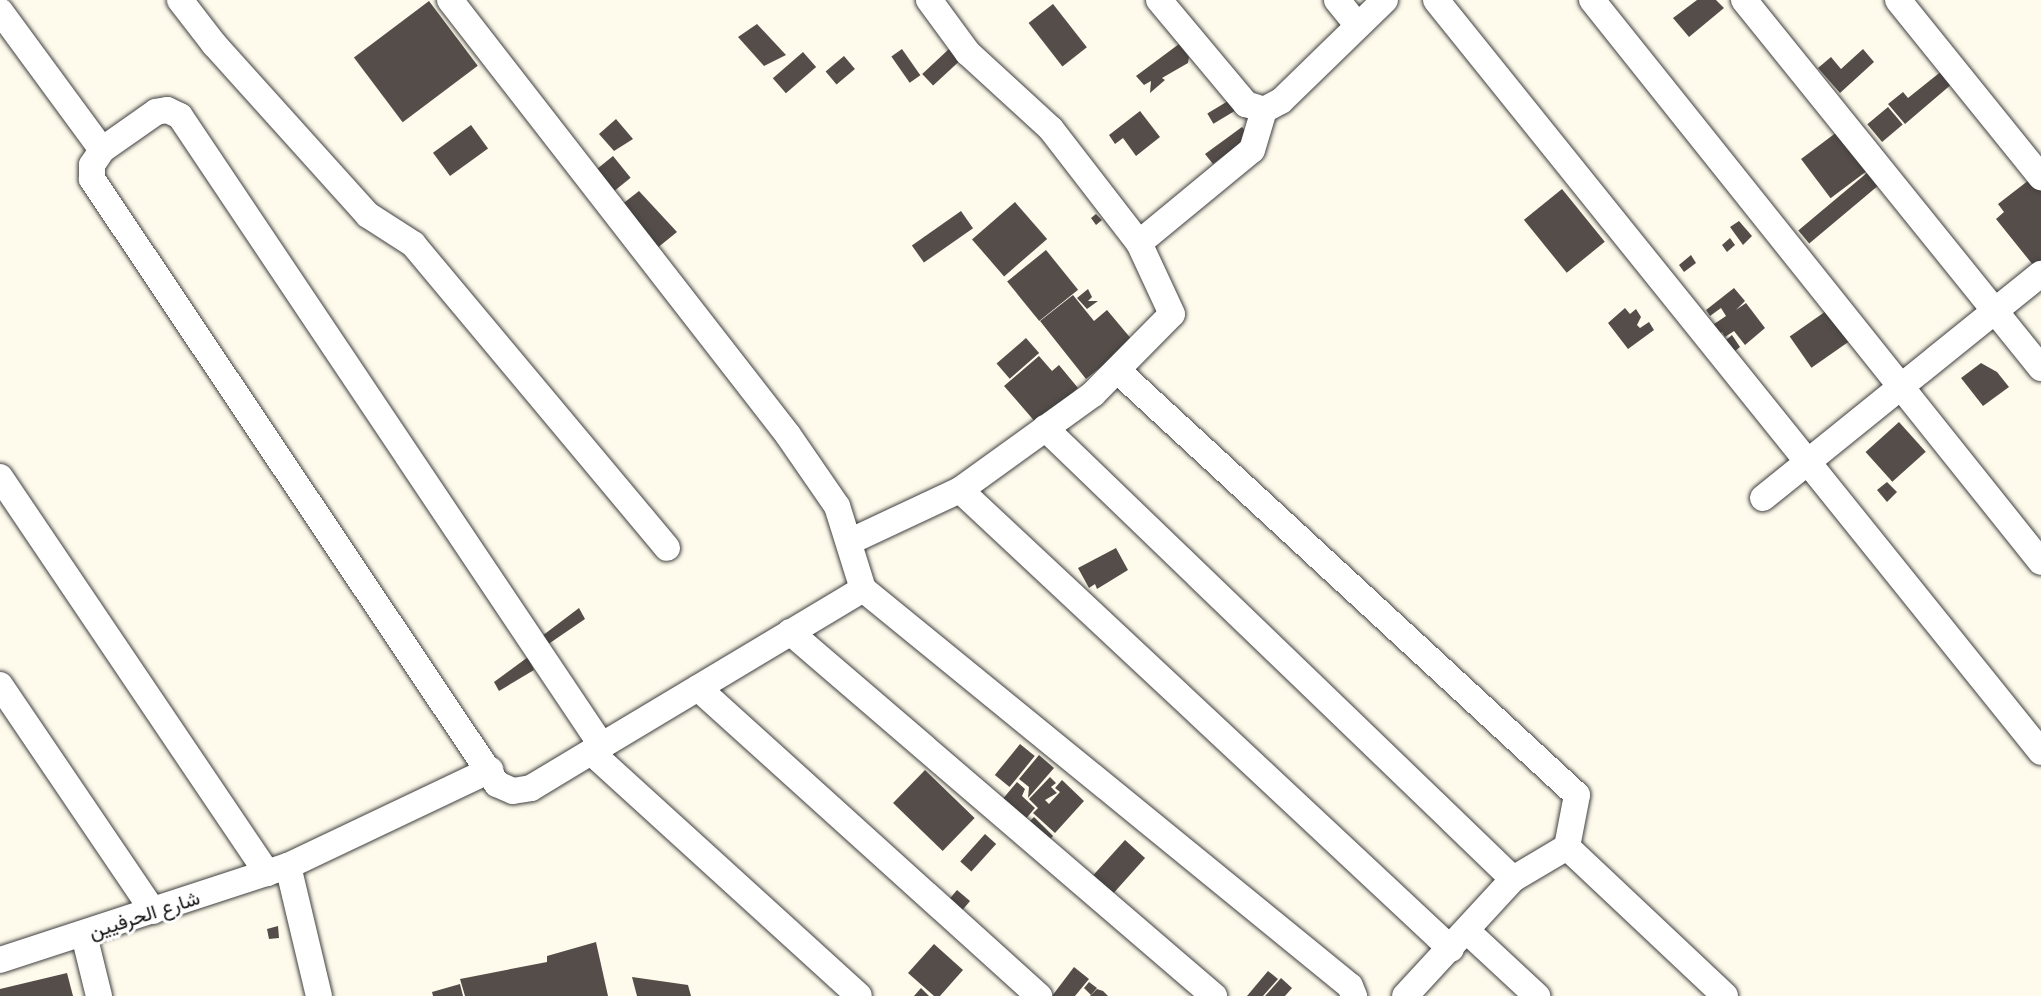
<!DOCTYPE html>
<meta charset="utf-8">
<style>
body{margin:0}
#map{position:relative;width:2041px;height:996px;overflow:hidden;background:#fffbec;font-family:"Noto Serif",Vazirmatn,serif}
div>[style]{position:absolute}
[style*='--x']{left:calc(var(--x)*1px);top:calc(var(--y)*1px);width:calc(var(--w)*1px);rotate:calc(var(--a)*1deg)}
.building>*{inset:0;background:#554d49;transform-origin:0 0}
.roads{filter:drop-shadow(0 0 2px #3f3f3f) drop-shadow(0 0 2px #3f3f3f)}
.minor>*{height:26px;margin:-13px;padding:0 13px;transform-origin:13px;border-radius:13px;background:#fff}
span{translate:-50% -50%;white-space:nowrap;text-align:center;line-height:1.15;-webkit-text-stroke:6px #fff;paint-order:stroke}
.street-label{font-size:20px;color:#0c0c0c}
</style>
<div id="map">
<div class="building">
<i style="clip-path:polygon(1697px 0,1716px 0,1724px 8px,1689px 37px,1673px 18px)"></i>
<i style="left:429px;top:1px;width:81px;height:94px;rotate:53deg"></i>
<i style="left:1053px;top:4px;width:55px;height:31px;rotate:52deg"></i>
<i style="clip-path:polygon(757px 24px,786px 55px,764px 66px,738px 37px)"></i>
<i style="clip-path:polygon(1179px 44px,1189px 57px,1188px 63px,1162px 78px,1165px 80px,1150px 93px,1151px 81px,1144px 85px,1136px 76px)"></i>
<i style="left:950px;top:48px;width:16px;height:38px;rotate:47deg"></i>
<i style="left:902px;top:49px;width:32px;height:13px;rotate:55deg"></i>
<i style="clip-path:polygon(1863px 49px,1874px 62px,1840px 93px,1818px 68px,1831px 57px,1841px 69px)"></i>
<i style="left:803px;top:52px;width:20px;height:40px;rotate:49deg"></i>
<i style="left:844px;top:56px;width:17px;height:24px;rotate:50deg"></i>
<i style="clip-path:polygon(1943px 70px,1953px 83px,1905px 124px,1888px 104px,1903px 92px,1908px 98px)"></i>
<i style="left:1233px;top:98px;width:12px;height:30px;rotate:59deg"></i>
<i style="left:1888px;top:107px;width:23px;height:27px;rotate:50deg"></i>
<i style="clip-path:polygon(1140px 111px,1160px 137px,1136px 156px,1123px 138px,1115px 144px,1109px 135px)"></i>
<i style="clip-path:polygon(616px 119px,633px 139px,614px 151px,599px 134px)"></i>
<i style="left:471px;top:125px;width:29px;height:47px;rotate:54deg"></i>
<i style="clip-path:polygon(1242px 127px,1247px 133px,1242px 142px,1213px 164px,1205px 154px)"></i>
<i style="left:1841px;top:129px;width:49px;height:50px;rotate:53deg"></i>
<i style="left:613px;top:156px;width:28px;height:23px;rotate:51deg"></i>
<i style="left:1868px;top:172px;width:17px;height:91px;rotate:50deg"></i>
<i style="clip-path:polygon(2041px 176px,2041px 275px,1996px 219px,2004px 212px,1998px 204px,2029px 180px)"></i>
<i style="left:1562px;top:189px;width:68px;height:49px;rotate:51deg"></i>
<i style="clip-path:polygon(639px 191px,677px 232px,656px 249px,616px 209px)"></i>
<i style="left:1015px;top:202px;width:49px;height:57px;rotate:49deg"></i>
<i style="left:961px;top:211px;width:21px;height:60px;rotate:55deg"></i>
<i style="clip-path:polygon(1096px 214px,1102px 220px,1096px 225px,1091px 218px)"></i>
<i style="clip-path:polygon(1739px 221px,1752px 236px,1743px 245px,1730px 227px)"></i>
<i style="clip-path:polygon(1730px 238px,1735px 245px,1727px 252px,1722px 245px)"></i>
<i style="left:1046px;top:250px;width:51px;height:50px;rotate:51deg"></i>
<i style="clip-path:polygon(1691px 255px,1696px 263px,1684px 272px,1679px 265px)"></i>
<i style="clip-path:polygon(1734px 288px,1745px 301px,1736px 310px,1746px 303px,1765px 328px,1745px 345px,1734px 331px,1725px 337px,1722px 332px,1716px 335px,1711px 326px,1726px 316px,1721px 308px,1710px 316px,1706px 310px)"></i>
<i style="clip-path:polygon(1088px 289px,1092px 297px,1088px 301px,1098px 301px,1087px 309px,1077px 298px)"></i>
<i style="clip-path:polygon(1073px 295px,1094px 321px,1107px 310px,1133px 341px,1086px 379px,1040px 321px)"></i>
<i style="clip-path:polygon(1625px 308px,1630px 314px,1636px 309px,1641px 317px,1637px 325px,1640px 328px,1649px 322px,1654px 330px,1628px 349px,1608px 323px)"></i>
<i style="left:1829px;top:309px;width:38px;height:48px;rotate:55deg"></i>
<i style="clip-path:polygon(1732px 335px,1740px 347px,1728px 357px,1720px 345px)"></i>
<i style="left:1026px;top:338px;width:20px;height:39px;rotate:49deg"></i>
<i style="clip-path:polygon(1039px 356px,1052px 371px,1059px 365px,1078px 388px,1037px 424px,1004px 386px)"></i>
<i style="clip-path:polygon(1981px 363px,1997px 372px,2009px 387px,1983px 406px,1961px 378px)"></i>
<i style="left:1899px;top:422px;width:40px;height:45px;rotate:48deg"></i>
<i style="clip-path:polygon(1887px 482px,1897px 492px,1887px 502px,1877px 490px)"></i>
<i style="clip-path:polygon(1116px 548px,1128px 570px,1097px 589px,1095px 584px,1089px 588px,1078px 568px)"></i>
<i style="clip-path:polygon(579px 608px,585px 619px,547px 645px,542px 636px)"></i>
<i style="clip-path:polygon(528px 657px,534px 670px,499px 691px,494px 682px)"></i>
<i style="left:1020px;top:744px;width:19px;height:40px;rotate:39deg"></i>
<i style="clip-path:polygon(1039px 755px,1054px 768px,1028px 798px,1029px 787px,1019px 779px)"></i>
<i style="left:925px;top:770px;width:69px;height:46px;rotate:44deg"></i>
<i style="clip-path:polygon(1050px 777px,1056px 783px,1051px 787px,1057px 793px,1045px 800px,1049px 804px,1060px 792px,1055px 788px,1062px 780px,1084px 801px,1055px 833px,1033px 813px,1038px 808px,1029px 799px)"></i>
<i style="clip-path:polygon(1017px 782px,1025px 789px,1022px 796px,1035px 808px,1024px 821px,1001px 801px)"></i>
<i style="left:1034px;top:817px;width:27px;height:10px;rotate:45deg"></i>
<i style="left:985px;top:834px;width:15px;height:37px;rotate:42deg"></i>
<i style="left:1125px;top:840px;width:27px;height:57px;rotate:42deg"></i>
<i style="left:957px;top:890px;width:17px;height:14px;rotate:40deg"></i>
<i style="clip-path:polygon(278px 926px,279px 938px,269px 939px,267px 929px)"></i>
<i style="clip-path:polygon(596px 942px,608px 996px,465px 996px,460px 979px,547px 962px,547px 956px)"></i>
<i style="clip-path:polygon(934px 944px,963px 970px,940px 996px,934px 996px,908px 973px)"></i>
<i style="clip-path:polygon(1074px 967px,1089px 979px,1075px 996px,1052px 996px)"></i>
<i style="clip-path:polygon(1268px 971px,1278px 979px,1263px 996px,1247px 996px)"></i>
<i style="clip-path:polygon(67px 973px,73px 996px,0 996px,0 989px)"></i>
<i style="clip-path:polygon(632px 977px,688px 985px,691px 996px,637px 996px)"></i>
<i style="clip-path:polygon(1281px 978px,1292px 988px,1285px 996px,1265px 996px)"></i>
<i style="clip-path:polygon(1089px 982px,1097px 988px,1091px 995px,1084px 988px)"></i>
<i style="clip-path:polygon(460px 984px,463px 996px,433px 996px,432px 992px)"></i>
<i style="clip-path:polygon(921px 988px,929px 996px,914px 996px)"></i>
<i style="clip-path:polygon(1097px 989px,1103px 991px,1108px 996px,1090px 996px)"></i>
</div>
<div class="roads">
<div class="minor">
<i style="--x:180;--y:0;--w:56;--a:52.3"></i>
<i style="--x:214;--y:44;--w:230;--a:48"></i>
<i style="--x:368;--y:215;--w:54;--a:32.8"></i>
<i style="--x:413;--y:244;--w:396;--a:50.1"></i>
<i style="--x:450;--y:0;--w:551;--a:52.15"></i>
<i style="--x:788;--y:435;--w:86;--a:55.4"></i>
<i style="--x:837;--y:506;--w:87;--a:72.6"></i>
<i style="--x:863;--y:589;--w:628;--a:39.19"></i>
<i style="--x:1350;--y:986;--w:11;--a:68"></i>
<i style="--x:1159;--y:0;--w:136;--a:50.1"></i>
<i style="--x:1246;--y:104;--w:19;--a:18"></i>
<i style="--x:1264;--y:110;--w:19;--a:-28"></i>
<i style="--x:1281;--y:101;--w:145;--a:-44.2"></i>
<i style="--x:1337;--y:0;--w:33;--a:51"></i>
<i style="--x:1436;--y:0;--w:965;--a:51.18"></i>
<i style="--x:1592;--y:0;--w:719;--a:51.38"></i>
<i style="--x:1744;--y:0;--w:473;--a:51.1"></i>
<i style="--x:1898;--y:0;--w:228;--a:51.1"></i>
<i style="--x:0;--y:11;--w:172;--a:53.7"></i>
<i style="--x:1139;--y:243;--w:146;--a:-39.5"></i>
<i style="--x:1252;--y:150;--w:42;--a:-73.3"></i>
<i style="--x:1117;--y:370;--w:626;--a:42.74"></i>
<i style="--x:1577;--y:795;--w:53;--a:100.9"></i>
<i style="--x:1567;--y:847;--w:63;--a:149.3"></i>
<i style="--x:1513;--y:879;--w:159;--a:132.7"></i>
<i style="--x:1045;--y:428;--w:650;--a:43.94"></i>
<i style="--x:0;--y:477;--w:478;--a:56"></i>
<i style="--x:960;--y:490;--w:672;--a:43.07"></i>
<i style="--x:1763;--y:498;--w:357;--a:-38.9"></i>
<i style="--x:849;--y:542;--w:123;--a:-25.1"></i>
<i style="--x:960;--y:490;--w:164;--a:-35.8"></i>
<i style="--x:1093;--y:394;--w:112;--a:-45.4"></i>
<i style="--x:1172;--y:314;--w:78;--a:-114.9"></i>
<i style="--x:1139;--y:243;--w:144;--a:-127.7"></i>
<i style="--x:1051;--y:129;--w:113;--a:-137.5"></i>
<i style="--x:968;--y:53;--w:66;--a:-126.3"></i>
<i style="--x:790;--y:632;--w:559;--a:40.65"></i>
<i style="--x:0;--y:685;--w:273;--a:55.9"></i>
<i style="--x:698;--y:688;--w:460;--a:42.1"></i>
<i style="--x:602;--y:746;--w:758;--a:-123.82"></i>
<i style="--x:180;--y:116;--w:14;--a:-155"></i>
<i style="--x:167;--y:110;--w:11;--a:170"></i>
<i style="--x:156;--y:112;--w:66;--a:144.9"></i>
<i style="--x:102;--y:150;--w:18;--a:124"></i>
<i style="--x:92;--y:165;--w:14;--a:90"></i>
<i style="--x:92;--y:179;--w:728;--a:56.2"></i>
<i style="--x:497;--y:784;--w:17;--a:24"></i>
<i style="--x:513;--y:791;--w:18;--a:-9"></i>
<i style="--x:531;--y:788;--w:70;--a:-31"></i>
<i style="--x:591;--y:752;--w:317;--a:-30.9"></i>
<i style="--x:591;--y:752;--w:362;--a:42.3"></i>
<i style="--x:1567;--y:847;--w:217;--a:43.3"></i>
<i style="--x:288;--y:866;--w:134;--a:76.6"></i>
<i style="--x:1467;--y:931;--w:96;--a:42.9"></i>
<i style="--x:84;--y:935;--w:63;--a:76.2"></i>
<i style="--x:0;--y:960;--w:303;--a:-18.1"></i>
<i style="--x:288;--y:866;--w:224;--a:-25.4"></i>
</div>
</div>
<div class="street-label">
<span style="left:144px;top:914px;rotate:-18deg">شارع الحرفيين</span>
</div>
</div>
